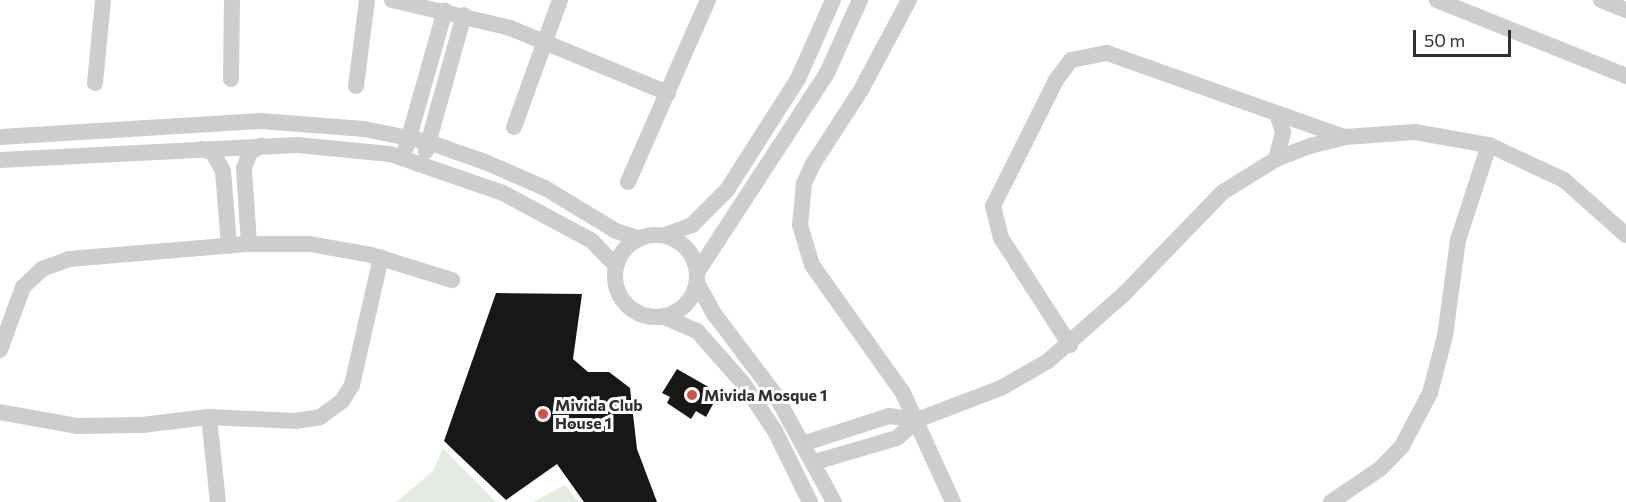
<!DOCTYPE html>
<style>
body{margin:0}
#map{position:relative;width:1626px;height:502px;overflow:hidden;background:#fff;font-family:Commissioner,sans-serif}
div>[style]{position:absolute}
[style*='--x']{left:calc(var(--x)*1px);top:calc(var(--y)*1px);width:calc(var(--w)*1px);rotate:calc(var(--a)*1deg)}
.green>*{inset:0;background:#e4ece0}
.building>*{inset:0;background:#171717}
.minor>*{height:16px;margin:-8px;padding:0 8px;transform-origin:8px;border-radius:8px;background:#cdcdcd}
.minor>.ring{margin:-8px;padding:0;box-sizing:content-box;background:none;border:16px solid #cdcdcd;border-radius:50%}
.dots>*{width:16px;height:16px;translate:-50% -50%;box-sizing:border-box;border:3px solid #fff;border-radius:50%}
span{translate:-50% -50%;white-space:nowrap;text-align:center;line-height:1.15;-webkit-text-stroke:6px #fff;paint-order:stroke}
.poi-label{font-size:16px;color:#303030;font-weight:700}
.left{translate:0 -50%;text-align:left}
.scale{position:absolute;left:1413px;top:30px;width:98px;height:27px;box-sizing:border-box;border:3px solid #303030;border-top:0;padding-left:8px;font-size:18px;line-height:21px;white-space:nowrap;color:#303030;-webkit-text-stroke:4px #fff;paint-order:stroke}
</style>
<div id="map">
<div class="green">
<i style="clip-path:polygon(443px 448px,496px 502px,396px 502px,433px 471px)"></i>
<i style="clip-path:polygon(565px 485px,579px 502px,533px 502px)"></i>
</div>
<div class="building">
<i style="clip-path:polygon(496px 293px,582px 294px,573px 359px,588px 372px,609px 372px,630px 388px,637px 449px,657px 502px,584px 502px,557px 464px,506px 500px,444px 441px)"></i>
<i style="clip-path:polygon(677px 369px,719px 393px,706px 417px,696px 411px,691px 419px,667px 403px,670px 397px,662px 393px)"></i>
</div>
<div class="minor">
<i style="--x:392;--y:0;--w:121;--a:13.3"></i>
<i style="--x:510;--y:28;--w:171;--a:22.4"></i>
<i style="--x:909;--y:0;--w:102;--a:118.1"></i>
<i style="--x:861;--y:90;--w:88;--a:123"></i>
<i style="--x:813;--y:164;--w:21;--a:115"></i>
<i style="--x:804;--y:183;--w:42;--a:95.4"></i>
<i style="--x:800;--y:225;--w:42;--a:73.3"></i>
<i style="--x:812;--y:265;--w:157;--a:54.6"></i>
<i style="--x:903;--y:393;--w:120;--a:65.4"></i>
<i style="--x:1437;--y:0;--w:204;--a:21.9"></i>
<i style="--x:1601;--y:0;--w:27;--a:22"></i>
<i style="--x:231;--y:79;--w:79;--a:-89.3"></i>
<i style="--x:95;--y:83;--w:83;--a:-84.5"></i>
<i style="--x:356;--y:86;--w:87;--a:-82.7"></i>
<i style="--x:514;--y:127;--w:135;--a:-70.1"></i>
<i style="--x:0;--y:137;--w:261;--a:-3.5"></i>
<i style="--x:261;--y:121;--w:103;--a:4.4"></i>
<i style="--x:364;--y:129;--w:65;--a:11.5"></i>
<i style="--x:428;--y:142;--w:60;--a:19.3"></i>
<i style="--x:485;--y:162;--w:65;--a:23.4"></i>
<i style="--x:545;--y:188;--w:83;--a:31.2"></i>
<i style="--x:616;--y:231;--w:23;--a:18"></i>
<i style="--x:406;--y:148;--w:143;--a:-74.2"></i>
<i style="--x:202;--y:149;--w:12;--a:20"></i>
<i style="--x:213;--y:153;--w:21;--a:61"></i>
<i style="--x:223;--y:171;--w:75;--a:85.4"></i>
<i style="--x:426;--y:151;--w:141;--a:-74.4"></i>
<i style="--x:1276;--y:159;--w:28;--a:-75"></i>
<i style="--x:1283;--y:132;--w:19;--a:-108"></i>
<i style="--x:0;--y:160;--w:298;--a:-2.9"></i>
<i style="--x:298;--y:145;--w:92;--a:5.6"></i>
<i style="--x:390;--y:154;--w:120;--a:19"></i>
<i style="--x:503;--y:193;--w:101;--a:28.3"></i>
<i style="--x:592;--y:241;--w:35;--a:46"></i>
<i style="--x:628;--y:182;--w:199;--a:-66.3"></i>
<i class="ring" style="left:615px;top:235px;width:66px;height:66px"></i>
<i style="--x:665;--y:235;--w:29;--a:-20"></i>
<i style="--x:692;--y:225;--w:49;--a:-45"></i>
<i style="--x:727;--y:190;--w:132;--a:-57.4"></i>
<i style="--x:798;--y:79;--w:86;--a:-66.1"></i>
<i style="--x:249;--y:244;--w:76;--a:-93.8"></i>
<i style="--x:244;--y:168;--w:17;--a:-69"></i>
<i style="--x:250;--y:152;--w:13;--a:-29"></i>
<i style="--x:698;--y:271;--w:236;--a:-56.9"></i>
<i style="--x:827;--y:73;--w:80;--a:-65.7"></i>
<i style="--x:697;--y:283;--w:37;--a:61"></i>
<i style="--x:715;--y:315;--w:101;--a:53"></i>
<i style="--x:776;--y:396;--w:121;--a:61.3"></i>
<i style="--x:664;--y:317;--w:36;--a:23"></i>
<i style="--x:697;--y:331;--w:69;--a:48.5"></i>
<i style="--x:743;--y:383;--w:58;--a:56.3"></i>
<i style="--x:775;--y:431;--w:79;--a:63.8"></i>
<i style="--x:1070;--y:345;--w:127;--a:-122.8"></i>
<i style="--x:1001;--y:238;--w:33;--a:-104"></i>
<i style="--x:993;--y:206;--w:141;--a:-63.4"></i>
<i style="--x:1056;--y:80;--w:25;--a:-53"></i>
<i style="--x:1071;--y:60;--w:37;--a:-11"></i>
<i style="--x:1107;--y:53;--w:251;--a:19.5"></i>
<i style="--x:0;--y:350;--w:67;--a:-69.9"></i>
<i style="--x:23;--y:287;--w:26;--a:-43"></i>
<i style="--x:42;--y:269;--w:29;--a:-20"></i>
<i style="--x:69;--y:259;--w:181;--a:-4.8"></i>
<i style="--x:249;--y:244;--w:61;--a:0"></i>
<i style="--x:310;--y:244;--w:62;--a:10.2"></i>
<i style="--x:371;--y:255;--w:85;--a:17.2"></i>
<i style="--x:0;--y:412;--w:78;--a:10.3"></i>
<i style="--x:77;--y:426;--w:65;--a:-0.9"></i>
<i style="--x:142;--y:425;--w:67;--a:-6.8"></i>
<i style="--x:209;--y:417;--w:87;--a:2.6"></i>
<i style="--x:296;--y:421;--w:24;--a:-9"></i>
<i style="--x:320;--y:417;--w:27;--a:-36"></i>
<i style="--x:342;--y:401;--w:19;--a:-58"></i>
<i style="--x:352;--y:385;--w:131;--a:-77.2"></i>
<i style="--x:209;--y:417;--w:85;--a:84"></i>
<i style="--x:805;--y:443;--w:88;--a:-17.8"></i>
<i style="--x:889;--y:416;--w:28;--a:8"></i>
<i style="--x:815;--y:462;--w:85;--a:-16.3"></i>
<i style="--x:897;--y:438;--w:27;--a:-42"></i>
<i style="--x:917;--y:420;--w:90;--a:-20.9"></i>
<i style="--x:1001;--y:388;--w:54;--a:-29.9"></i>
<i style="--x:1048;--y:361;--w:101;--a:-41.4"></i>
<i style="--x:1124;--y:294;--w:142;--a:-45.9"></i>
<i style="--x:1223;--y:192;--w:62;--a:-31.9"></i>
<i style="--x:1276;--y:159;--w:36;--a:-21"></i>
<i style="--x:1310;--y:146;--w:36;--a:-14"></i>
<i style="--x:1345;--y:137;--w:70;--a:-4.1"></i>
<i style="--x:1415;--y:132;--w:75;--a:10"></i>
<i style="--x:1489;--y:145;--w:83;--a:25"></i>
<i style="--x:1564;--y:180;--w:83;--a:41.6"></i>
<i style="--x:1331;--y:502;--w:60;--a:-34.2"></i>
<i style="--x:1381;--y:468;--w:30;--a:-46"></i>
<i style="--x:1402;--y:446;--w:60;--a:-62.2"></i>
<i style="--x:1430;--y:393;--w:59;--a:-75.3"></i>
<i style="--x:1445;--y:336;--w:97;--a:-82.3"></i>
<i style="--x:1458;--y:240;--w:100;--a:-71.9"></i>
</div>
<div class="dots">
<i style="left:692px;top:395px;background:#d74f43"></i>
<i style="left:543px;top:414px;background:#d74f43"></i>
</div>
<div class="poi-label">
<span class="left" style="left:704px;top:395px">Mivida Mosque 1</span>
<span class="left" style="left:555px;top:414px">Mivida Club<br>House 1</span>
</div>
<div class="scale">50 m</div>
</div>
